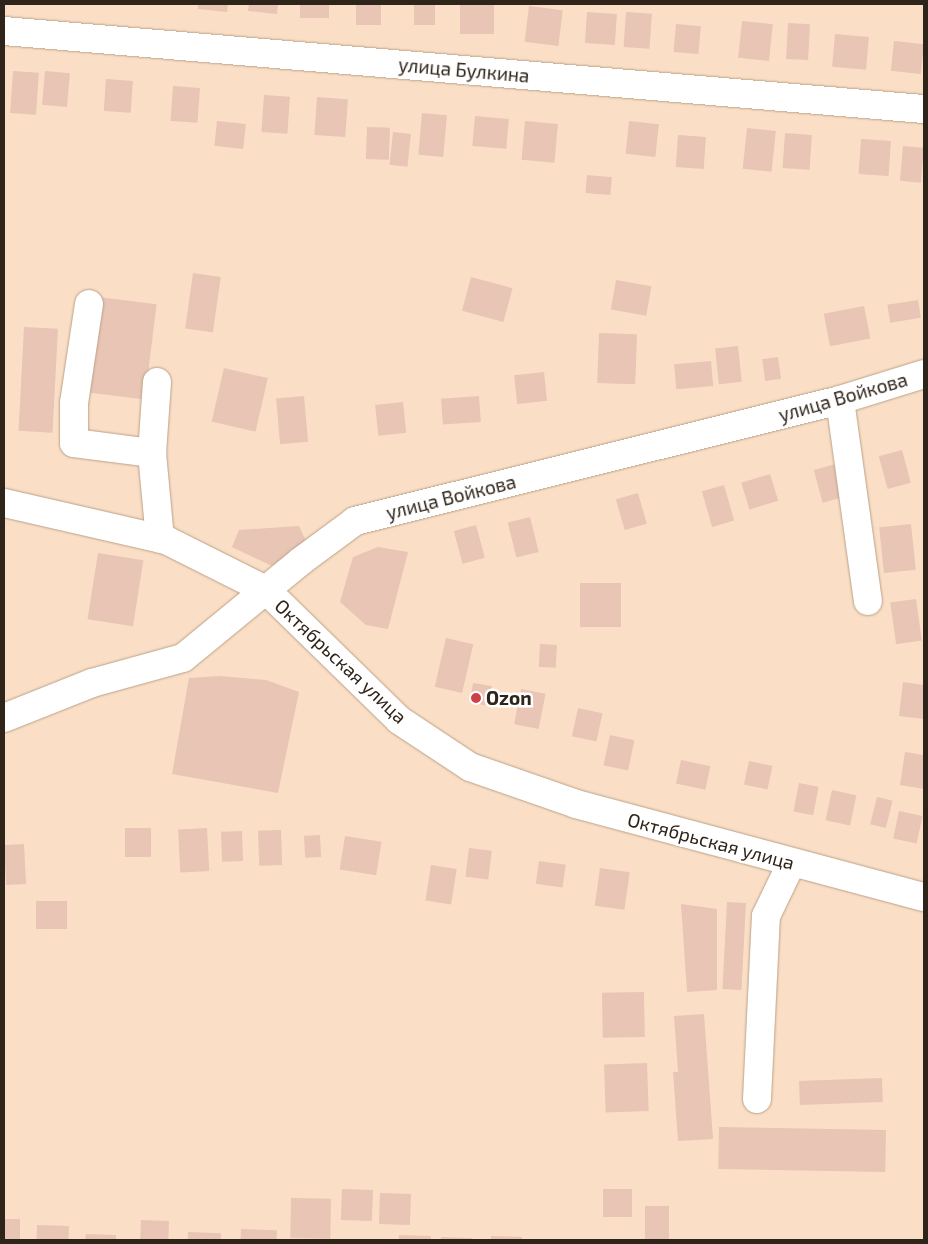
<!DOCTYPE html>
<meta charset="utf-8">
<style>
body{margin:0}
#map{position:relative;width:928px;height:1244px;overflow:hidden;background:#fadfc6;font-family:"Exo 2",sans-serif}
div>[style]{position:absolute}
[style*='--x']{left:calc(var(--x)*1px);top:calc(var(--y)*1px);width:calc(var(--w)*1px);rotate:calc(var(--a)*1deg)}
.building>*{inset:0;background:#e8c5b5;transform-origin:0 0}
.roads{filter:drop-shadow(0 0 1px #bba189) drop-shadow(0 0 1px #bba189)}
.minor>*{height:28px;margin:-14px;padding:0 14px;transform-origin:14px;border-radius:14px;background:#fff}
.major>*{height:28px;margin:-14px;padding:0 14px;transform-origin:14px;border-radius:14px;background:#fff}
.dots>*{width:14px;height:14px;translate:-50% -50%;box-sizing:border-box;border:2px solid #fff;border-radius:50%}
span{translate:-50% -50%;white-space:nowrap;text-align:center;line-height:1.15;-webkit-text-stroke:5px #fff;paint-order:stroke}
.street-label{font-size:19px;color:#2e241a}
.poi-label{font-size:19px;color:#2e241a;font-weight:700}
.left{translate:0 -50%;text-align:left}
.frame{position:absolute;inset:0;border:5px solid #2e241a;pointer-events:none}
</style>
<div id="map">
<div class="building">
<i style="clip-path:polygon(198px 4px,228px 4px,227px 12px,198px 9px)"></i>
<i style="clip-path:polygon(249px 4px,278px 4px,277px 14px,248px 11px)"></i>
<i style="left:300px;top:4px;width:29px;height:14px"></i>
<i style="left:356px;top:4px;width:25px;height:21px"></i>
<i style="left:414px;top:4px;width:21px;height:21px"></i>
<i style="left:460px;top:4px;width:34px;height:30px"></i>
<i style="left:529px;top:6px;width:34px;height:36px;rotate:7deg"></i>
<i style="left:587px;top:12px;width:30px;height:31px;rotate:4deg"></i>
<i style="left:626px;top:12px;width:26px;height:35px;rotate:4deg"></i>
<i style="left:742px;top:21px;width:31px;height:37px;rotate:6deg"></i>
<i style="left:788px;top:23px;width:22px;height:36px;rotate:3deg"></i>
<i style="left:676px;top:24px;width:25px;height:28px;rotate:5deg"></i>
<i style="left:835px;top:34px;width:34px;height:33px;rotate:5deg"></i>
<i style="left:894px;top:41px;width:30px;height:30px;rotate:6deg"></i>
<i style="left:13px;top:71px;width:26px;height:42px;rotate:4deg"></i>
<i style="left:45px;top:71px;width:25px;height:34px;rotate:5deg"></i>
<i style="left:106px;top:79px;width:27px;height:32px;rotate:4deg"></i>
<i style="left:173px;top:86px;width:27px;height:35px;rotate:4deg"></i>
<i style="left:264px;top:95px;width:26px;height:37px;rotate:4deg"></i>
<i style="left:317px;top:97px;width:31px;height:38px;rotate:4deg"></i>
<i style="left:422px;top:113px;width:25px;height:42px;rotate:5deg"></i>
<i style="left:475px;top:116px;width:34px;height:30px;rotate:5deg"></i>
<i style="left:217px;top:121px;width:29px;height:25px;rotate:6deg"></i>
<i style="left:525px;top:121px;width:33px;height:39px;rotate:5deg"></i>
<i style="left:629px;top:121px;width:30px;height:33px;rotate:6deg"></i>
<i style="left:367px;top:127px;width:23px;height:32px;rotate:2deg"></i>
<i style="left:747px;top:128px;width:29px;height:41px;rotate:6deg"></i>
<i style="left:393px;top:132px;width:18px;height:33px;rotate:6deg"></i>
<i style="left:785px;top:133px;width:27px;height:35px;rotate:4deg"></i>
<i style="left:678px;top:135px;width:28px;height:32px;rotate:4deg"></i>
<i style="left:861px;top:139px;width:30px;height:35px;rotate:4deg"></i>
<i style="left:903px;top:146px;width:21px;height:35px;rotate:5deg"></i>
<i style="left:587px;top:175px;width:25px;height:18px;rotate:5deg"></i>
<i style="left:193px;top:273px;width:28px;height:56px;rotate:8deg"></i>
<i style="left:471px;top:277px;width:43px;height:35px;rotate:15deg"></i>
<i style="left:616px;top:280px;width:36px;height:30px;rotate:10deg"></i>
<i style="left:98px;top:297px;width:59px;height:96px;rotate:7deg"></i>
<i style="left:918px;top:300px;width:18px;height:31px;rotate:81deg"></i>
<i style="left:864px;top:306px;width:33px;height:41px;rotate:79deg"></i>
<i style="left:24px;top:327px;width:34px;height:104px;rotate:3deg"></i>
<i style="left:599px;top:333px;width:38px;height:50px;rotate:2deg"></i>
<i style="left:738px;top:346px;width:36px;height:23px;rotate:84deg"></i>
<i style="left:778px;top:357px;width:22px;height:16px;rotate:82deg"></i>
<i style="left:711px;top:361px;width:25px;height:37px;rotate:85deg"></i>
<i style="left:224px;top:368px;width:45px;height:55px;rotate:13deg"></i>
<i style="left:544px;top:372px;width:29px;height:30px;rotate:84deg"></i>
<i style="left:304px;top:396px;width:46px;height:28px;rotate:85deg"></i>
<i style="left:479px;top:396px;width:26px;height:38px;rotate:86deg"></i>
<i style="left:403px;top:402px;width:31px;height:28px;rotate:84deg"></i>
<i style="left:902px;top:450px;width:34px;height:24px;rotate:75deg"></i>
<i style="left:836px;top:464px;width:34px;height:23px;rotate:75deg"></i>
<i style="left:770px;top:474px;width:28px;height:30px;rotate:73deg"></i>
<i style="left:724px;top:485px;width:37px;height:23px;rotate:74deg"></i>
<i style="left:638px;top:493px;width:32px;height:23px;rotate:74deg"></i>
<i style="left:530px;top:517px;width:36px;height:23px;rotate:76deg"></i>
<i style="left:911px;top:524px;width:46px;height:32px;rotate:84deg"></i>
<i style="left:476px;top:525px;width:34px;height:23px;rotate:75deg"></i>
<i style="clip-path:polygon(299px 526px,306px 541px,272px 566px,232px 547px,239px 530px)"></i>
<i style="clip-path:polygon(378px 547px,408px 552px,388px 629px,366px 625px,340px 602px,353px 557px)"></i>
<i style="left:98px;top:553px;width:46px;height:67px;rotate:9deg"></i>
<i style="left:580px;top:583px;width:41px;height:44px"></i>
<i style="left:916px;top:599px;width:42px;height:26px;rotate:82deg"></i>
<i style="left:446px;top:638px;width:28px;height:50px;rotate:13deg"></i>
<i style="left:540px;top:644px;width:17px;height:23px;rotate:3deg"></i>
<i style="clip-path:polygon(220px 676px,266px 680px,299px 692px,278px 793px,172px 774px,189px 678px)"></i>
<i style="clip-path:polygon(903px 682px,924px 685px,924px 719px,899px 716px)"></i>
<i style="left:473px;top:683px;width:19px;height:20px;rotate:9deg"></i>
<i style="left:521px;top:689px;width:25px;height:36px;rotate:11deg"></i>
<i style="left:578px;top:708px;width:25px;height:29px;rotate:12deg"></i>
<i style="left:610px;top:735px;width:25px;height:31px;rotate:12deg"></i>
<i style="clip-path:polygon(905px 752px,924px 755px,924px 789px,900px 785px)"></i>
<i style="left:681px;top:760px;width:30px;height:24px;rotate:12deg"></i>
<i style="left:749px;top:761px;width:24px;height:24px;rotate:12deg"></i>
<i style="left:799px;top:783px;width:20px;height:29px;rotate:11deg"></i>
<i style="left:832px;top:790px;width:25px;height:31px;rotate:12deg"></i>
<i style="left:877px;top:797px;width:16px;height:28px;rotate:14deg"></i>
<i style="left:899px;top:811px;width:24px;height:28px;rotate:12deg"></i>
<i style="left:125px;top:828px;width:26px;height:29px"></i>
<i style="left:207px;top:828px;width:43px;height:29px;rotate:87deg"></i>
<i style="left:281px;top:830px;width:35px;height:23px;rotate:88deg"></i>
<i style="left:242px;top:831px;width:30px;height:21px;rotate:88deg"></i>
<i style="left:320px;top:835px;width:22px;height:16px;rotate:87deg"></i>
<i style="left:345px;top:836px;width:37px;height:34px;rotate:9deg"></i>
<i style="left:24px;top:844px;width:40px;height:20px;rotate:87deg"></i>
<i style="left:469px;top:848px;width:23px;height:29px;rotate:7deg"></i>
<i style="left:539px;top:861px;width:27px;height:23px;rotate:8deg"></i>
<i style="left:431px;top:865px;width:26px;height:36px;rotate:9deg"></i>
<i style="left:600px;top:868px;width:30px;height:38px;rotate:8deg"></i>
<i style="left:67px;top:901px;width:28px;height:31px;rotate:90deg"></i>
<i style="left:727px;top:902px;width:19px;height:87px;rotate:3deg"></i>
<i style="clip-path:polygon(681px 904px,717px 909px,717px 990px,687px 992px)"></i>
<i style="left:644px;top:992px;width:45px;height:42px;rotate:89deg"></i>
<i style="clip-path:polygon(704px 1014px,713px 1139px,678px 1141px,673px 1072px,678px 1072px,674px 1016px)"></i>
<i style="left:647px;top:1063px;width:48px;height:43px;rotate:88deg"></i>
<i style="left:882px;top:1078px;width:24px;height:83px;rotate:88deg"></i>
<i style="left:719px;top:1127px;width:167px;height:42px;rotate:1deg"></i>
<i style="left:342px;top:1189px;width:31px;height:31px;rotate:2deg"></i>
<i style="left:603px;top:1189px;width:29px;height:28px"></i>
<i style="left:380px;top:1193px;width:31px;height:31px;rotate:2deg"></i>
<i style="left:291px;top:1198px;width:40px;height:40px;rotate:1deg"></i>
<i style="left:645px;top:1206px;width:24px;height:34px"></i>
<i style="left:4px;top:1219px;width:16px;height:21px"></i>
<i style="left:141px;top:1220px;width:28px;height:20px;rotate:2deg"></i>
<i style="left:37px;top:1225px;width:32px;height:15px;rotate:2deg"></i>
<i style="left:241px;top:1229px;width:36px;height:11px;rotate:2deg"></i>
<i style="left:188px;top:1232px;width:33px;height:8px;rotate:2deg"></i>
<i style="clip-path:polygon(86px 1234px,116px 1235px,116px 1240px,85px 1240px)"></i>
<i style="clip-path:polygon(399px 1235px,431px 1236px,431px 1240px,399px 1240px)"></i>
<i style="clip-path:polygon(491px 1236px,522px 1237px,522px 1240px,491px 1240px)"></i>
<i style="clip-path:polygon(441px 1237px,472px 1238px,472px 1240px,441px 1240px)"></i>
</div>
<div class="roads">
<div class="minor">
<i style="--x:4;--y:31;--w:923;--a:4.85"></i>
<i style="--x:89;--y:304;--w:100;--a:98.6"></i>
<i style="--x:74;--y:403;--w:40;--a:90"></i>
<i style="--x:74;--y:443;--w:79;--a:7.3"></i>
<i style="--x:157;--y:382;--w:71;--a:94"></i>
<i style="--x:152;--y:453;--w:86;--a:84.7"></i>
<i style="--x:840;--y:400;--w:203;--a:82.1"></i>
<i style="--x:4;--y:718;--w:95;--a:-21.7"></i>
<i style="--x:92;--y:683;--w:94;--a:-15.4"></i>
<i style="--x:183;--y:658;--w:153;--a:-39.4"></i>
<i style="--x:301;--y:561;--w:67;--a:-36.5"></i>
<i style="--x:355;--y:521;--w:500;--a:-14"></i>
<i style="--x:840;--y:400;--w:88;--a:-17.2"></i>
<i style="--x:757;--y:1099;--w:183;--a:-87.2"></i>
<i style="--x:766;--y:916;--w:58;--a:-64.3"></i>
</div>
<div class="major">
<i style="--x:4;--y:503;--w:166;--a:12.9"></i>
<i style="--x:166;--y:540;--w:112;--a:26.6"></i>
<i style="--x:266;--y:590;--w:186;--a:44.3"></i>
<i style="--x:399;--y:720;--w:85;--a:33.5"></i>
<i style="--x:470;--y:767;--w:112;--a:19.2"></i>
<i style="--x:576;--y:804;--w:360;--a:15"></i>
</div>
</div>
<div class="dots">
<i style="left:476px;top:698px;background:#cf3f4a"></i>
</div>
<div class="street-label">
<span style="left:464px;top:70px;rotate:5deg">улица Булкина</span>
<span style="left:843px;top:397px;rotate:-16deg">улица Войкова</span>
<span style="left:451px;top:497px;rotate:-14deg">улица Войкова</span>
<span style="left:341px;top:661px;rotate:43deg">Октябрьская улица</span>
<span style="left:711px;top:841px;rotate:15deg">Октябрьская улица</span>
</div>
<div class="poi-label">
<span class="left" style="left:486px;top:698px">Ozon</span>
</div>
<div class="frame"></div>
</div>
